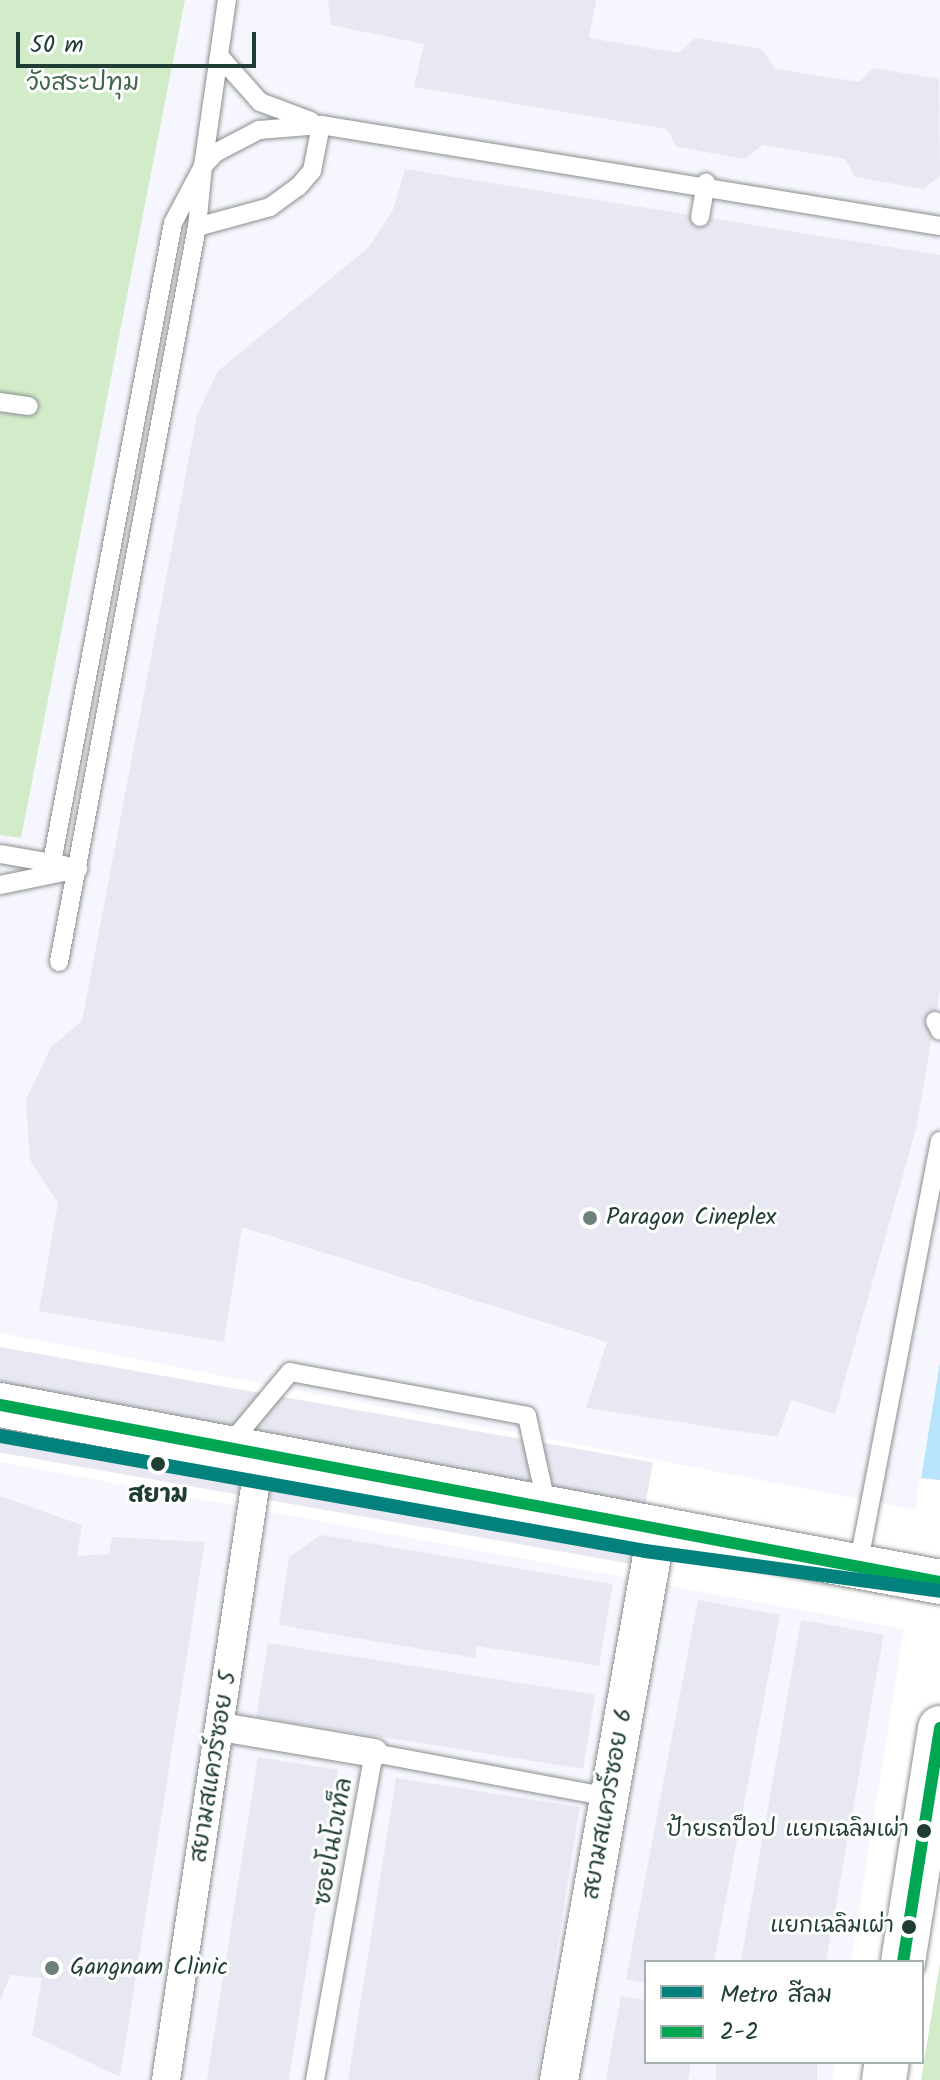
<!DOCTYPE html>
<meta charset="utf-8">
<style>
body{margin:0}
#map{position:relative;width:940px;height:2080px;overflow:hidden;background:#fff;font-family:Kalam,"Playpen Sans Thai",sans-serif}
div>[style]{position:absolute}
[style*='--x']{left:calc(var(--x)*1px);top:calc(var(--y)*1px);width:calc(var(--w)*1px);rotate:calc(var(--a)*1deg)}
.built>*{inset:0;background:#f6f6fe}
.green>*{inset:0;background:#d2ecc9}
.water>*{inset:0;background:#b8e4fc}
.building>*{inset:0;background:#e8e8f2;transform-origin:0 0}
.roads{filter:drop-shadow(0 0 2px #898f8d) drop-shadow(0 0 2px #898f8d)}
.service>*{height:18px;margin:-9px;padding:0 9px;transform-origin:9px;border-radius:9px;background:#fff}
.pedestrian>*{height:28px;margin:-14px;padding:0 14px;transform-origin:14px;border-radius:14px;background:#fff}
.minor>*{height:38px;margin:-19px;padding:0 19px;transform-origin:19px;border-radius:19px;background:#fff}
.secondary>*{height:44px;margin:-22px;padding:0 22px;transform-origin:22px;border-radius:22px;background:#fff}
.primary>*{height:44px;margin:-22px;padding:0 22px;transform-origin:22px;border-radius:22px;background:#fff}
.bus-1>*{height:12px;margin:-6px;padding:0 6px;transform-origin:6px;border-radius:6px;background:#00a651}
.metro-1>*{height:14px;margin:-7px;padding:0 7px;transform-origin:7px;border-radius:7px;background:#02817d}
.dots>*{width:22px;height:22px;translate:-50% -50%;box-sizing:border-box;border:4px solid #fff;border-radius:50%}
span{translate:-50% -50%;white-space:nowrap;text-align:center;line-height:1.15;-webkit-text-stroke:6px #fff;paint-order:stroke}
.bus-label{font-size:22px;color:#1f3d34}
.right{translate:-100% -50%;text-align:right}
.park-label{font-size:24px;color:#42654e}
.poi-label{font-size:24px;color:#1f3d34}
.left{translate:0 -50%;text-align:left}
.stop-label{font-size:24px;color:#1f3d34;font-weight:700}
.street-label{font-size:24px;color:#1f3d34}
.legend{position:absolute;left:644px;top:1960px;width:280px;height:104px;box-sizing:border-box;background:#fff;border:2px solid #a5b1ae;margin:0;padding:10px 14px;list-style:none;font-size:24px;color:#1f3d34}
.legend li{display:flex;align-items:center;gap:16px;height:40px}
.legend b{width:40px;border:2px solid #a5b1ae}
.scale{position:absolute;left:16px;top:32px;width:240px;height:36px;box-sizing:border-box;border:4px solid #1f3d34;border-top:0;padding-left:10px;font-size:24px;line-height:28px;white-space:nowrap;color:#1f3d34;-webkit-text-stroke:6px #fff;paint-order:stroke}
</style>
<div id="map">
<div class="built">
<i style="clip-path:polygon(185px 0,940px 0,940px 1362px,915px 1510px,0 1333px,0 835px,21px 838px)"></i>
<i style="clip-path:polygon(0 1462px,904px 1629px,851px 1962px,646px 1962px,646px 2062px,835px 2062px,832px 2080px,0 2080px)"></i>
</div>
<div class="green">
<i style="clip-path:polygon(0 0,185px 0,21px 838px,0 835px)"></i>
<i style="clip-path:polygon(940px 1963px,940px 2080px,921px 2080px)"></i>
</div>
<div class="water">
<i style="clip-path:polygon(940px 1362px,940px 1480px,921px 1478px)"></i>
</div>
<div class="building">
<i style="clip-path:polygon(328px 0,596px 0,589px 38px,679px 53px,695px 38px,761px 49px,776px 69px,859px 82px,873px 68px,939px 79px,940px 176px,923px 189px,855px 177px,845px 159px,763px 145px,745px 159px,677px 147px,666px 129px,414px 87px,424px 44px,331px 25px)"></i>
<i style="clip-path:polygon(405px 169px,940px 255px,940px 990px,916px 1129px,835px 1414px,791px 1400px,778px 1437px,586px 1408px,607px 1342px,242px 1227px,224px 1342px,39px 1311px,58px 1203px,30px 1160px,26px 1100px,51px 1047px,82px 1021px,197px 415px,218px 371px,368px 248px,393px 210px)"></i>
<i style="left:0;top:1347px;width:663px;height:104px;rotate:10deg"></i>
<i style="clip-path:polygon(0 1496px,82px 1525px,77px 1556px,109px 1554px,112px 1537px,205px 1542px,120px 2077px,32px 2035px,42px 1978px,10px 1975px,0 2002px)"></i>
<i style="clip-path:polygon(321px 1535px,613px 1584px,599px 1666px,477px 1646px,475px 1658px,279px 1625px,289px 1557px)"></i>
<i style="clip-path:polygon(698px 1600px,780px 1615px,714px 1962px,646px 1962px,646px 1983px,626px 1979px)"></i>
<i style="left:801px;top:1620px;width:84px;height:348px;rotate:10deg"></i>
<i style="left:268px;top:1643px;width:331px;height:75px;rotate:9deg"></i>
<i style="left:258px;top:1757px;width:81px;height:327px;rotate:9deg"></i>
<i style="left:396px;top:1778px;width:186px;height:307px;rotate:9deg"></i>
<i style="clip-path:polygon(621px 1996px,646px 2000px,646px 2062px,691px 2062px,688px 2080px,606px 2080px)"></i>
<i style="left:716px;top:2062px;width:101px;height:18px"></i>
</div>
<div class="roads">
<div class="service">
<i style="--x:221;--y:58;--w:59;--a:48.4"></i>
<i style="--x:260;--y:102;--w:54;--a:20.4"></i>
<i style="--x:700;--y:217;--w:35;--a:-80"></i>
<i style="--x:197;--y:227;--w:76;--a:-15.3"></i>
<i style="--x:270;--y:207;--w:34;--a:-36"></i>
<i style="--x:298;--y:187;--w:21;--a:-49"></i>
<i style="--x:312;--y:171;--w:47;--a:-78.9"></i>
<i style="--x:0;--y:402;--w:29;--a:8"></i>
<i style="--x:0;--y:854;--w:65;--a:9.8"></i>
<i style="--x:52;--y:862;--w:650;--a:-79.28"></i>
<i style="--x:173;--y:223;--w:64;--a:-62.2"></i>
<i style="--x:203;--y:166;--w:168;--a:-81.8"></i>
<i style="--x:0;--y:885;--w:80;--a:-11.6"></i>
<i style="--x:59;--y:962;--w:748;--a:-79.37"></i>
<i style="--x:197;--y:227;--w:61;--a:-84.4"></i>
<i style="--x:203;--y:166;--w:18;--a:-47"></i>
<i style="--x:215;--y:153;--w:50;--a:-27.6"></i>
<i style="--x:259;--y:130;--w:62;--a:-4.6"></i>
<i style="--x:321;--y:125;--w:627;--a:9.27"></i>
<i style="--x:935;--y:1021;--w:11;--a:63"></i>
<i style="--x:229;--y:1445;--w:95;--a:-50.1"></i>
<i style="--x:290;--y:1372;--w:241;--a:10.5"></i>
<i style="--x:527;--y:1416;--w:93;--a:77.6"></i>
<i style="--x:858;--y:1566;--w:433;--a:-79.1"></i>
<i style="--x:315;--y:2080;--w:332;--a:-79.8"></i>
<i style="--x:374;--y:1753;--w:239;--a:10.6"></i>
</div>
<div class="pedestrian">
<i style="--x:221;--y:1727;--w:155;--a:9.6"></i>
<i style="--x:166;--y:2080;--w:633;--a:-81.46"></i>
</div>
<div class="minor">
<i style="--x:559;--y:2080;--w:561;--a:-79.93"></i>
</div>
<div class="secondary">
<i style="--x:903;--y:1962;--w:237;--a:-81"></i>
<i style="--x:884;--y:2080;--w:18;--a:-81"></i>
</div>
<div class="primary">
<i style="--x:0;--y:1405;--w:957;--a:10.66"></i>
</div>
</div>
<div class="bus-1">
<i style="--x:0;--y:1405;--w:957;--a:10.66"></i>
<i style="--x:903;--y:1962;--w:237;--a:-81"></i>
</div>
<div class="metro-1">
<i style="--x:0;--y:1436;--w:655;--a:10.11"></i>
<i style="--x:645;--y:1551;--w:298;--a:7.7"></i>
</div>
<div class="dots">
<i style="left:590px;top:1218px;background:#6d817b"></i>
<i style="left:158px;top:1464px;background:#1f3d34"></i>
<i style="left:924px;top:1831px;background:#1f3d34"></i>
<i style="left:909px;top:1927px;background:#1f3d34"></i>
<i style="left:52px;top:1968px;background:#6d817b"></i>
</div>
<div class="bus-label">
<span class="right" style="left:909px;top:1831px">ป้ายรถป็อป แยกเฉลิมเผ่า</span>
<span class="right" style="left:894px;top:1927px">แยกเฉลิมเผ่า</span>
</div>
<div class="park-label">
<span style="left:83px;top:84px">วังสระปทุม</span>
</div>
<div class="poi-label">
<span class="left" style="left:606px;top:1218px">Paragon Cineplex</span>
<span class="left" style="left:70px;top:1968px">Gangnam Clinic</span>
</div>
<div class="stop-label">
<span style="left:158px;top:1496px">สยาม</span>
</div>
<div class="street-label">
<span style="left:214px;top:1767px;rotate:-81deg">สยามสแควร์ซอย 5</span>
<span style="left:608px;top:1804px;rotate:-80deg">สยามสแควร์ซอย 6</span>
<span style="left:334px;top:1842px;rotate:-80deg">ซอยโนโวเท็ล</span>
</div>
<ul class="legend">
<li><b style="height:10px;background:#02817d"></b>Metro สีลม</li>
<li><b style="height:10px;background:#00a651"></b>2-2</li>
</ul>
<div class="scale">50 m</div>
</div>
